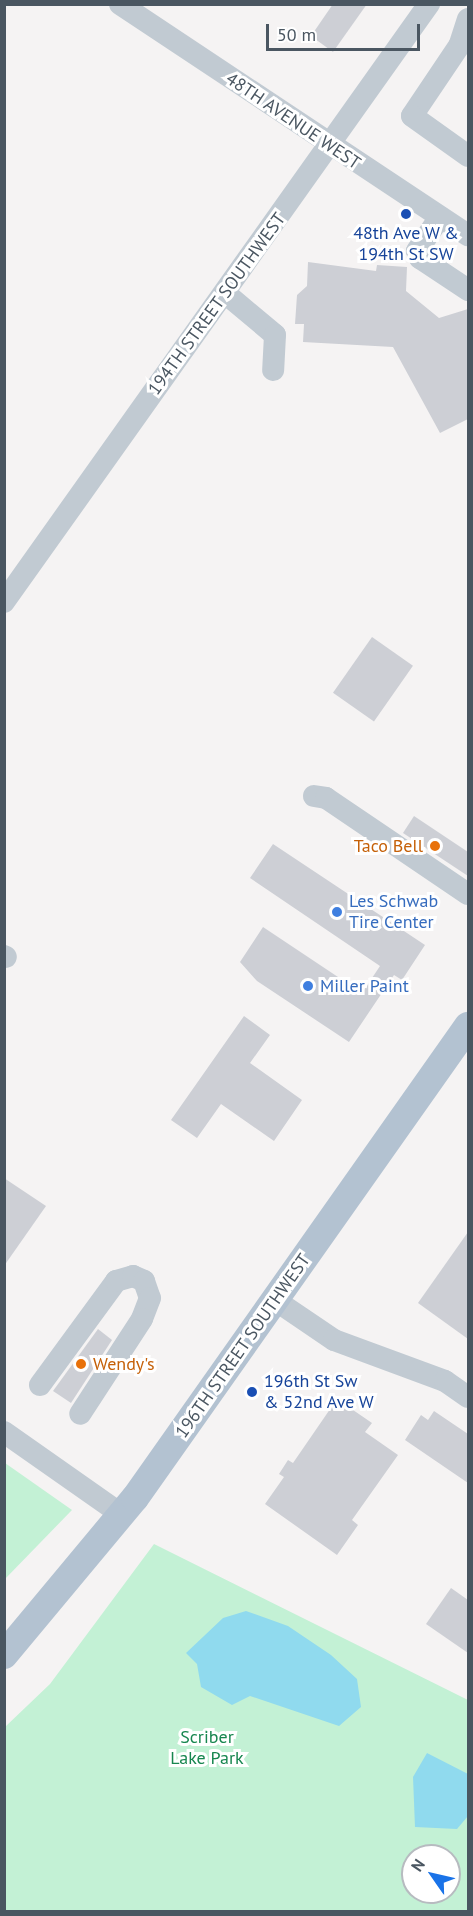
<!DOCTYPE html>
<style>
body{margin:0}
#map{position:relative;width:473px;height:1916px;overflow:hidden;background:#f5f3f3;font-family:"PT Sans",sans-serif}
div>[style]{position:absolute}
[style*='--x']{left:calc(var(--x)*1px);top:calc(var(--y)*1px);width:calc(var(--w)*1px);rotate:calc(var(--a)*1deg)}
.green>*{inset:0;background:#c3f1d5}
.water>*{inset:0;background:#90daee}
.building>*{inset:0;background:#cdcfd5;transform-origin:0 0}
.minor>*{height:22px;margin:-11px;padding:0 11px;transform-origin:11px;border-radius:11px;background:#c1cad2}
.major>*{height:28px;margin:-14px;padding:0 14px;transform-origin:14px;border-radius:14px;background:#b3c2d1}
.dots>*{width:16px;height:16px;translate:-50% -50%;box-sizing:border-box;border:3px solid #fff;border-radius:50%}
span{translate:-50% -50%;white-space:nowrap;text-align:center;line-height:1.15;-webkit-text-stroke:6px #fff;paint-order:stroke}
.street-label{font-size:18px;color:#4a5661}
.transit-label{font-size:18px;color:#164399}
.left{translate:0 -50%;text-align:left}
.food-label{font-size:18px;color:#c56008}
.right{translate:-100% -50%;text-align:right}
.shop-label{font-size:18px;color:#366cbe}
.park-label{font-size:18px;color:#17864f}
.frame{position:absolute;inset:0;border:6px solid #4a5661;pointer-events:none}
.north{position:absolute;left:401px;top:1844px;width:60px;height:60px;box-sizing:border-box;background:#fff;border:2px solid #b7bbc0;border-radius:50%;rotate:304deg;font-size:16px;font-weight:700;line-height:24px;text-align:center;color:#4a5661}
.north::after{content:'';display:block;margin:auto;width:21px;height:27px;background:#1a73e8;clip-path:polygon(50% 0,100% 100%,50% 72%,0 100%)}
.scale{position:absolute;left:266px;top:24px;width:154px;height:27px;box-sizing:border-box;border:3px solid #4a5661;border-top:0;padding-left:8px;font-size:18px;line-height:21px;white-space:nowrap;color:#4a5661;-webkit-text-stroke:4px #fff;paint-order:stroke}
</style>
<div id="map">
<div class="green">
<i style="clip-path:polygon(5px 1463px,72px 1510px,5px 1579px)"></i>
<i style="clip-path:polygon(evenodd,154px 1544px,468px 1700px,468px 1911px,5px 1912px,5px 1727px,50px 1684px,154px 1544px,413px 1856px,449px 1856px,449px 1892px,413px 1892px,413px 1856px)"></i>
</div>
<div class="water">
<i style="clip-path:polygon(246px 1611px,288px 1626px,331px 1655px,357px 1679px,361px 1707px,339px 1726px,250px 1696px,232px 1705px,201px 1687px,197px 1664px,186px 1653px,223px 1618px)"></i>
<i style="clip-path:polygon(427px 1753px,468px 1774px,468px 1816px,457px 1829px,415px 1827px,413px 1777px)"></i>
</div>
<div class="building">
<i style="clip-path:polygon(333px 4px,367px 4px,333px 52px,311px 36px)"></i>
<i style="clip-path:polygon(308px 262px,376px 271px,377px 265px,407px 267px,406px 291px,439px 318px,468px 309px,468px 419px,440px 433px,393px 347px,303px 342px,304px 324px,295px 324px,297px 295px,307px 286px)"></i>
<i style="left:372px;top:637px;width:50px;height:68px;rotate:35deg"></i>
<i style="clip-path:polygon(414px 816px,468px 852px,468px 876px,403px 833px)"></i>
<i style="clip-path:polygon(273px 844px,425px 945px,402px 980px,394px 975px,349px 1042px,257px 981px,240px 962px,263px 927px,362px 993px,380px 966px,250px 878px)"></i>
<i style="clip-path:polygon(244px 1016px,270px 1035px,250px 1063px,302px 1100px,274px 1141px,221px 1104px,197px 1138px,171px 1120px)"></i>
<i style="clip-path:polygon(4px 1178px,46px 1206px,4px 1266px)"></i>
<i style="clip-path:polygon(468px 1232px,468px 1339px,418px 1303px)"></i>
<i style="clip-path:polygon(98px 1329px,112px 1340px,71px 1403px,53px 1391px)"></i>
<i style="clip-path:polygon(337px 1399px,372px 1423px,365px 1432px,398px 1455px,352px 1520px,358px 1525px,337px 1555px,265px 1504px,284px 1477px,279px 1474px,288px 1460px,293px 1463px)"></i>
<i style="clip-path:polygon(434px 1411px,468px 1434px,468px 1483px,405px 1440px,421px 1415px,428px 1420px)"></i>
<i style="clip-path:polygon(451px 1588px,468px 1600px,468px 1653px,426px 1624px)"></i>
</div>
<div class="minor">
<i style="--x:120;--y:4;--w:418;--a:33.6"></i>
<i style="--x:468;--y:19;--w:28;--a:108"></i>
<i style="--x:459;--y:46;--w:84;--a:123.9"></i>
<i style="--x:412;--y:116;--w:69;--a:35.5"></i>
<i style="--x:440;--y:217;--w:41;--a:124.1"></i>
<i style="--x:417;--y:251;--w:8;--a:67"></i>
<i style="--x:420;--y:258;--w:58;--a:33.7"></i>
<i style="--x:225;--y:293;--w:65;--a:40"></i>
<i style="--x:275;--y:335;--w:35;--a:93"></i>
<i style="--x:4;--y:602;--w:734;--a:-54.6"></i>
<i style="--x:314;--y:796;--w:12;--a:9"></i>
<i style="--x:326;--y:798;--w:171;--a:34.1"></i>
<i style="--x:4;--y:956;--w:2;--a:27"></i>
<i style="--x:275;--y:1300;--w:71;--a:34.1"></i>
<i style="--x:334;--y:1340;--w:118;--a:20.3"></i>
<i style="--x:445;--y:1381;--w:28;--a:35"></i>
<i style="--x:40;--y:1385;--w:129;--a:-53.8"></i>
<i style="--x:116;--y:1281;--w:18;--a:-16"></i>
<i style="--x:133;--y:1276;--w:12;--a:24"></i>
<i style="--x:144;--y:1281;--w:18;--a:71"></i>
<i style="--x:150;--y:1298;--w:22;--a:111"></i>
<i style="--x:142;--y:1319;--w:113;--a:123.1"></i>
<i style="--x:4;--y:1432;--w:144;--a:35.1"></i>
</div>
<div class="major">
<i style="--x:4;--y:1655;--w:204;--a:-50.2"></i>
<i style="--x:135;--y:1498;--w:578;--a:-54.8"></i>
</div>
<div class="dots">
<i style="left:406px;top:214px;background:#1a4fb4"></i>
<i style="left:435px;top:846px;background:#e8710a"></i>
<i style="left:337px;top:912px;background:#3f7fe0"></i>
<i style="left:308px;top:986px;background:#3f7fe0"></i>
<i style="left:81px;top:1364px;background:#e8710a"></i>
<i style="left:252px;top:1392px;background:#1a4fb4"></i>
</div>
<div class="street-label">
<span style="left:293px;top:121px;rotate:34deg">48TH AVENUE WEST</span>
<span style="left:217px;top:304px;rotate:-54deg">194TH STREET SOUTHWEST</span>
<span style="left:243px;top:1346px;rotate:-55deg">196TH STREET SOUTHWEST</span>
</div>
<div class="transit-label">
<span style="left:406px;top:244px">48th Ave W &amp;<br>194th St SW</span>
<span class="left" style="left:264px;top:1392px">196th St Sw<br>&amp; 52nd Ave W</span>
</div>
<div class="food-label">
<span class="right" style="left:423px;top:846px">Taco Bell</span>
<span class="left" style="left:93px;top:1364px">Wendy's</span>
</div>
<div class="shop-label">
<span class="left" style="left:349px;top:912px">Les Schwab<br>Tire Center</span>
<span class="left" style="left:320px;top:986px">Miller Paint</span>
</div>
<div class="park-label">
<span style="left:207px;top:1748px">Scriber<br>Lake Park</span>
</div>
<div class="frame"></div>
<div class="north">N</div>
<div class="scale">50 m</div>
</div>
